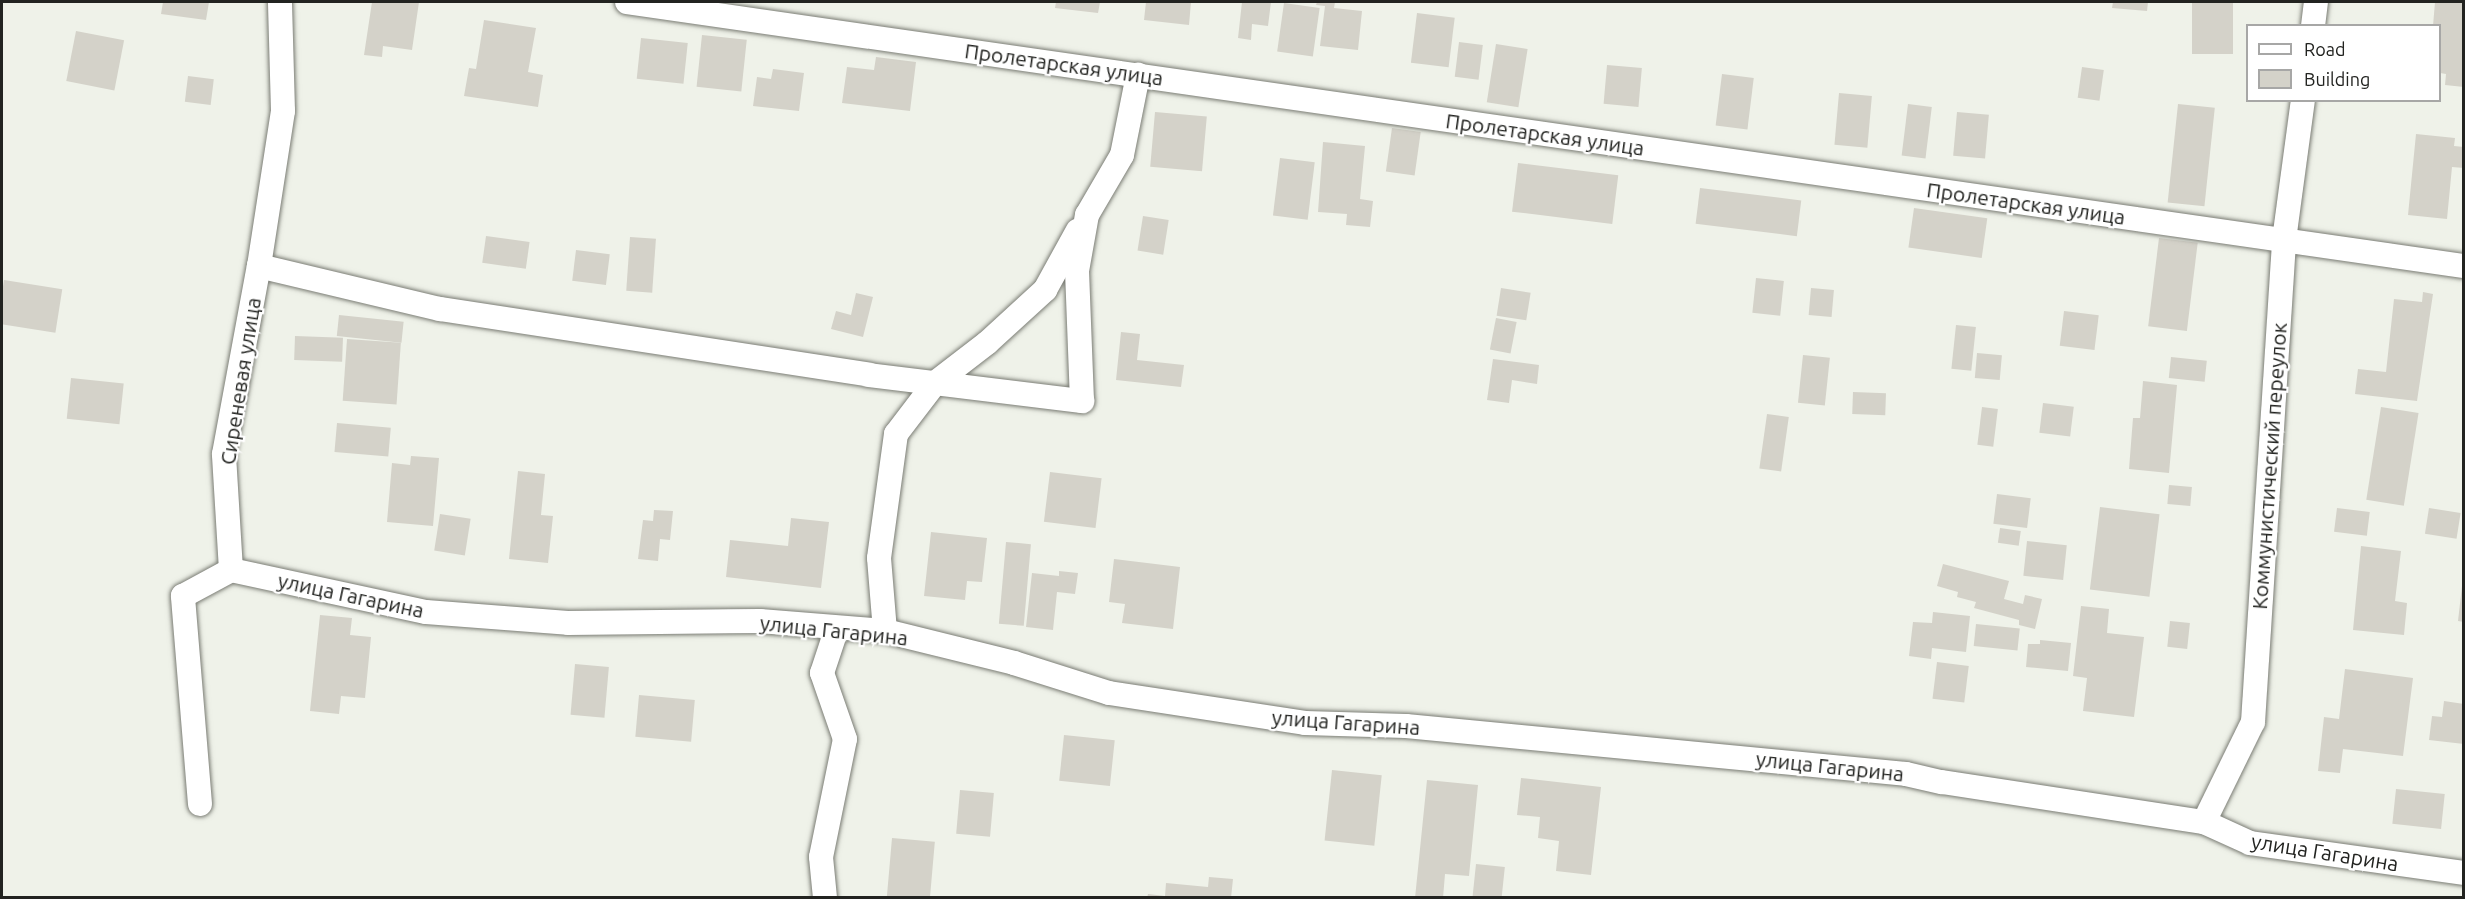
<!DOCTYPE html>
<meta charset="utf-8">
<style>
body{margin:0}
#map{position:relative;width:2465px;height:899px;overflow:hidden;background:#eff2e9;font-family:Ubuntu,sans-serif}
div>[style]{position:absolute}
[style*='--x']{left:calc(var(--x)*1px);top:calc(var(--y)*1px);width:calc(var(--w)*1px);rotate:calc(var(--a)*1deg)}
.building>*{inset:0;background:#d4d2c9;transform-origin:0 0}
.roads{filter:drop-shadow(0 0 2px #7a7c74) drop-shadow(0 0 2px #7a7c74)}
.street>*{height:24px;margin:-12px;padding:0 12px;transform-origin:12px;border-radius:12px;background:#fff}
span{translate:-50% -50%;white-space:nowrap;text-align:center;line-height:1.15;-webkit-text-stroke:4.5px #fff;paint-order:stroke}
.street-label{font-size:21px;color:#222320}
.frame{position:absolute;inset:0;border:3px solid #222320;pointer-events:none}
.legend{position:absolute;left:2246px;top:24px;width:195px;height:78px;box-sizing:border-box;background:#fff;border:2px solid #a7a7a6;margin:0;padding:8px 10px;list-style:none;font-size:18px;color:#222320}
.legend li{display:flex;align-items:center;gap:12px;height:30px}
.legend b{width:30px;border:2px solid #a7a7a6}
</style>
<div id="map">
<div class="building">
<i style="clip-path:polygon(163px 2px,209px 2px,206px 20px,161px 14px)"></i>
<i style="clip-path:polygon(372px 2px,419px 2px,412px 50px,383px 46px,382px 57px,364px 55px)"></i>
<i style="clip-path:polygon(1056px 2px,1100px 2px,1098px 13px,1055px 8px)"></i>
<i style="clip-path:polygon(1146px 2px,1191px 2px,1189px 25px,1144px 20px)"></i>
<i style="clip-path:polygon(1242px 2px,1271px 2px,1268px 26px,1252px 24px,1251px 40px,1238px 38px)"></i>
<i style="clip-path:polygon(1317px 2px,1335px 2px,1334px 8px,1362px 11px,1358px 50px,1320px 46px,1325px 6px,1316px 5px)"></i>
<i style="clip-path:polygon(2113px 2px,2148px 2px,2147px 11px,2112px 8px)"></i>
<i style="left:2192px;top:2px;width:41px;height:52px"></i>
<i style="clip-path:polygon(2435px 2px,2464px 2px,2464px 87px,2445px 85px,2446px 74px,2440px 73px,2440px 26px,2433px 26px)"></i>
<i style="left:1284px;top:3px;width:36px;height:49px;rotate:8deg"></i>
<i style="left:1417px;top:13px;width:38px;height:50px;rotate:7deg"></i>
<i style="clip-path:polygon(484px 20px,536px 28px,528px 72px,543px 75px,538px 107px,464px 96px,469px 68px,476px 69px)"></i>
<i style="left:76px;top:31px;width:49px;height:51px;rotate:11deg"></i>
<i style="left:702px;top:35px;width:45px;height:52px;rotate:6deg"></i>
<i style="left:641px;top:38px;width:47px;height:41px;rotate:6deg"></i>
<i style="left:1459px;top:42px;width:24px;height:35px;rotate:7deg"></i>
<i style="left:1496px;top:44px;width:32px;height:59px;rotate:9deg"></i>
<i style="clip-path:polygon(876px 57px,916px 62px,910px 111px,842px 103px,847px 67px,874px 70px)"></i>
<i style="left:1607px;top:65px;width:35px;height:39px;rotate:5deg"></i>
<i style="left:2082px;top:67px;width:22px;height:31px;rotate:8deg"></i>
<i style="clip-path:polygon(773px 69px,804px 73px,799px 111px,753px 106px,757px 77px,771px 79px)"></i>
<i style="left:1722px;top:74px;width:32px;height:52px;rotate:7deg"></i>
<i style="left:188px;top:76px;width:26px;height:26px;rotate:7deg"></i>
<i style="left:1839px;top:93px;width:33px;height:52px;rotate:5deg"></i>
<i style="left:1908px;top:104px;width:24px;height:52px;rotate:7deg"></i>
<i style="left:2178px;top:104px;width:37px;height:99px;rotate:6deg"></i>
<i style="left:1155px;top:112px;width:52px;height:55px;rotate:5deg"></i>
<i style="left:1957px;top:112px;width:32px;height:44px;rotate:5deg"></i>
<i style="left:1392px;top:128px;width:29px;height:44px;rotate:8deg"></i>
<i style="clip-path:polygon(2416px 134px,2455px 138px,2454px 146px,2464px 147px,2464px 168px,2452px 167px,2447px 219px,2408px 215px)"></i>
<i style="clip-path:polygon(1323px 142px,1365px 146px,1360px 199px,1373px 201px,1370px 227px,1346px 225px,1347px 214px,1318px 212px)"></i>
<i style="left:1280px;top:158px;width:35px;height:58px;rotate:7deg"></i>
<i style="left:1518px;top:163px;width:101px;height:49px;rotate:7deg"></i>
<i style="left:1700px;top:188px;width:102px;height:36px;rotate:7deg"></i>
<i style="left:1914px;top:208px;width:74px;height:40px;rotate:8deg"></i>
<i style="left:1143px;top:216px;width:26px;height:35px;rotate:9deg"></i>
<i style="left:486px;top:236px;width:44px;height:27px;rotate:8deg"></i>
<i style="left:630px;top:237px;width:26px;height:54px;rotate:4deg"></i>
<i style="left:2159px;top:238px;width:39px;height:89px;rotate:7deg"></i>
<i style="left:576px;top:250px;width:34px;height:31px;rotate:7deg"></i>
<i style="left:1756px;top:278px;width:28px;height:35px;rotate:6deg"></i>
<i style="left:4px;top:280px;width:59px;height:44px;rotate:9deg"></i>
<i style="left:1501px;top:288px;width:30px;height:28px;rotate:9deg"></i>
<i style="left:1811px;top:288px;width:23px;height:27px;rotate:5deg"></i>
<i style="clip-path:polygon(2423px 292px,2433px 294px,2417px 401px,2355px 394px,2358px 369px,2386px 372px,2394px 299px,2422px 302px)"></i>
<i style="clip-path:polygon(856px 293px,873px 297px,863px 337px,831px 329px,836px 311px,851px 315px)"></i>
<i style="left:2064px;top:311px;width:35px;height:35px;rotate:7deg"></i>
<i style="left:339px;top:315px;width:65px;height:21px;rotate:6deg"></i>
<i style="left:1496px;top:318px;width:21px;height:32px;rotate:11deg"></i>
<i style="left:1956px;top:325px;width:20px;height:44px;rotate:6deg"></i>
<i style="clip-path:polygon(1121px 332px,1140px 334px,1137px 360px,1184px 365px,1181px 387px,1116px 380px)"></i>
<i style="left:295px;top:336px;width:48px;height:24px;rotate:2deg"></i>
<i style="left:347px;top:339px;width:54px;height:62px;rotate:4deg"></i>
<i style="left:1977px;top:353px;width:25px;height:25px;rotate:5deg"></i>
<i style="left:1803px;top:355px;width:27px;height:48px;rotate:6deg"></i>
<i style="left:2171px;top:357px;width:36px;height:21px;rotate:6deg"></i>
<i style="clip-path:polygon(1493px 359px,1539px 365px,1537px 384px,1512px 380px,1509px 403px,1487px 400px)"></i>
<i style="left:71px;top:378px;width:53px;height:41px;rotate:6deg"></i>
<i style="clip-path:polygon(2143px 381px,2177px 385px,2169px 473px,2129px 469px,2133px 418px,2140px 418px)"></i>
<i style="left:1853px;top:392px;width:33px;height:22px;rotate:2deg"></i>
<i style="left:2043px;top:403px;width:31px;height:30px;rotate:7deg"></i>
<i style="left:1982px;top:407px;width:16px;height:38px;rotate:7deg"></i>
<i style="left:2381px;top:407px;width:38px;height:94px;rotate:9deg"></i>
<i style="left:1767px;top:414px;width:22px;height:55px;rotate:8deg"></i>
<i style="left:337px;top:423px;width:54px;height:29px;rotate:5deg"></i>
<i style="clip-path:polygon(411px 456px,439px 458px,433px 526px,387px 522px,392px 463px,410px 465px)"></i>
<i style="clip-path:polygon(518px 471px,545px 474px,541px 515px,553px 516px,548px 563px,509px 559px)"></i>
<i style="left:1050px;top:472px;width:52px;height:50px;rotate:7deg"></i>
<i style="left:2169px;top:485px;width:23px;height:19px;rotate:5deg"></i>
<i style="left:1997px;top:494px;width:34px;height:30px;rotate:7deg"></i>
<i style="left:2100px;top:507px;width:60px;height:83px;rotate:7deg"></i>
<i style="left:2337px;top:508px;width:33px;height:24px;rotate:7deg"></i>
<i style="left:2429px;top:508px;width:32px;height:26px;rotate:9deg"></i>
<i style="clip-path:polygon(654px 510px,673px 511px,670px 540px,660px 539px,658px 561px,638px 559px,643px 520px,653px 521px)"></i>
<i style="left:440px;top:514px;width:31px;height:37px;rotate:9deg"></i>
<i style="clip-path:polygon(791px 518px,829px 522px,821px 588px,726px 577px,730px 540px,788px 546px)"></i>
<i style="left:2000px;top:528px;width:21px;height:15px;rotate:8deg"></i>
<i style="clip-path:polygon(931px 532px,987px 538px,982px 582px,967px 581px,965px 600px,924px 596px)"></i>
<i style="left:2027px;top:541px;width:40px;height:35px;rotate:6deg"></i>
<i style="left:1006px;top:542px;width:25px;height:82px;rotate:5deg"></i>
<i style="clip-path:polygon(2361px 546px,2401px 551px,2395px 601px,2407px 603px,2404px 635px,2353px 630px)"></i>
<i style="clip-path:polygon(1114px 559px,1180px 567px,1173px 629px,1122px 623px,1125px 604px,1109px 602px)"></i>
<i style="clip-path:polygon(1943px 564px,2009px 581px,2004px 599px,2023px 604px,2025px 595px,2042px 599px,2035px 629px,2019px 625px,2019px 620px,1974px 608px,1976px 602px,1957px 597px,1958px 592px,1937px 586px)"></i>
<i style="clip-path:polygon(1059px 571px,1078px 573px,1075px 594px,1057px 592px,1053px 630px,1026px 627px,1032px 573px,1059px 576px)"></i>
<i style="clip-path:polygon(2462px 586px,2464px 586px,2464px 622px,2458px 621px)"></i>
<i style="clip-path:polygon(2081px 606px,2109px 609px,2107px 633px,2144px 637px,2134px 717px,2083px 711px,2087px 678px,2073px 676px)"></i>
<i style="clip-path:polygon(1933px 612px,1970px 616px,1966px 652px,1932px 648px,1931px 659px,1909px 656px,1913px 622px,1932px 623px)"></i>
<i style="clip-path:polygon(320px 615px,352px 618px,350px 635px,371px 637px,365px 698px,341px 696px,339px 714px,310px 711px)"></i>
<i style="left:2170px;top:621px;width:20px;height:26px;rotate:6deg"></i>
<i style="left:1976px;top:624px;width:44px;height:22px;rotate:6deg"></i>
<i style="clip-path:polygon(2040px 640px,2071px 643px,2068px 671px,2026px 667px,2028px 644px,2040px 644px)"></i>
<i style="left:1937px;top:662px;width:32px;height:37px;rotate:7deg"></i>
<i style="left:575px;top:664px;width:34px;height:51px;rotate:5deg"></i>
<i style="clip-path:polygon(2345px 669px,2413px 678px,2403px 756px,2343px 749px,2340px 773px,2318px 771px,2324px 717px,2339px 719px)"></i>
<i style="left:639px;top:695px;width:56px;height:42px;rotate:5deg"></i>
<i style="clip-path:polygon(2444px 701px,2464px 704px,2464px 744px,2429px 740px,2432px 716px,2442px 717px)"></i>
<i style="left:1064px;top:735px;width:51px;height:46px;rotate:6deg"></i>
<i style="left:1332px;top:770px;width:50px;height:71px;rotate:6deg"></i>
<i style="clip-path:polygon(1521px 778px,1601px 787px,1591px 875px,1556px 871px,1559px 841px,1538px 838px,1540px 817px,1517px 815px)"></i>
<i style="clip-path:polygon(1427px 780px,1478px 785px,1469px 876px,1445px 874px,1443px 898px,1415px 898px)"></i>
<i style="left:2396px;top:789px;width:49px;height:35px;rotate:6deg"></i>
<i style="left:960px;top:790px;width:34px;height:44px;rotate:5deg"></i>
<i style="left:892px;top:838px;width:43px;height:60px;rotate:5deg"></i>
<i style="left:1476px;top:864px;width:29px;height:34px;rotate:6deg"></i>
<i style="clip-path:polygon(1209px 877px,1233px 879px,1231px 898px,1147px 898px,1148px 894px,1165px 896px,1166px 883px,1208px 887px)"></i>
</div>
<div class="roads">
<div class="street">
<i style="--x:627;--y:2;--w:1856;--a:8.18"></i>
<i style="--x:2313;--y:26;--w:24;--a:-83"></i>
<i style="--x:259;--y:266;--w:186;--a:13.4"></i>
<i style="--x:440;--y:309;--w:434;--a:8.7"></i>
<i style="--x:869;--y:375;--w:215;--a:7"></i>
<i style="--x:1082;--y:401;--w:130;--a:-92.2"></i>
<i style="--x:1077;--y:271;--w:57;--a:-79.9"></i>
<i style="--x:1087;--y:215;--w:69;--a:-59.7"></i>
<i style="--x:1122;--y:155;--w:82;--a:-78.7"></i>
<i style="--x:231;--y:570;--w:199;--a:12.2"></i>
<i style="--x:426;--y:612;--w:142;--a:4.4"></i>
<i style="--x:568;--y:623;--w:192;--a:-0.6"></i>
<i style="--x:760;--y:621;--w:125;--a:4.6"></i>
<i style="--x:885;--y:631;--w:133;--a:13.9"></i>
<i style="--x:1014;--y:663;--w:100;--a:17.5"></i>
<i style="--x:1109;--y:693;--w:198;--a:8.7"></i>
<i style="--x:1305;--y:723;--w:101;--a:1.7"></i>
<i style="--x:1406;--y:726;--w:502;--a:5.48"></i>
<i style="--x:1906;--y:774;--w:37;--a:13"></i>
<i style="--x:1942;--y:782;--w:265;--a:8.7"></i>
<i style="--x:2204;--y:822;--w:51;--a:24.5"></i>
<i style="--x:2250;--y:843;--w:216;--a:8"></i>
<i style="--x:885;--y:631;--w:73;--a:-94.7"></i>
<i style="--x:879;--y:558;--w:125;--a:-82.2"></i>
<i style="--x:896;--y:434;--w:64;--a:-52.6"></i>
<i style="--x:935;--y:383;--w:66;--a:-37.6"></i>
<i style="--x:987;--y:343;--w:79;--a:-42.4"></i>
<i style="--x:1045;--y:290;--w:68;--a:-61.2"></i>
<i style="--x:200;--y:804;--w:209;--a:-94.7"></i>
<i style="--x:183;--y:596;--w:55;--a:-28.4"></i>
<i style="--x:231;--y:570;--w:116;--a:-93.5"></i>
<i style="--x:224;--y:454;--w:191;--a:-79.5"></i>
<i style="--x:259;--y:266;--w:157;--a:-81.2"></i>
<i style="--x:283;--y:111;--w:109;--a:-91.6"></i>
<i style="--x:2204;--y:822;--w:111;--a:-63.9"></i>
<i style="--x:2253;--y:722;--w:483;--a:-86.3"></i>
<i style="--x:2284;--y:240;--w:141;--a:-82.3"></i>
<i style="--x:825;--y:898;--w:41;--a:-95.6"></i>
<i style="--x:821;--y:857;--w:120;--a:-78.5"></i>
<i style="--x:845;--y:739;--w:70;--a:-109.2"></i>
<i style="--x:822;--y:673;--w:47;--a:-71.6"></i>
</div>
</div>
<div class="street-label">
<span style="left:1064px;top:64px;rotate:8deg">Пролетарская улица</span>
<span style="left:1545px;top:134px;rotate:8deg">Пролетарская улица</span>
<span style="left:2026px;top:203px;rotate:8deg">Пролетарская улица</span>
<span style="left:240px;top:381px;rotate:-81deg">Сиреневая улица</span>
<span style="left:2269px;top:466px;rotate:-86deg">Коммунистический переулок</span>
<span style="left:351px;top:595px;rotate:12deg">улица Гагарина</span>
<span style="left:834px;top:630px;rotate:6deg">улица Гагарина</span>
<span style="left:1346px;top:722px;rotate:4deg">улица Гагарина</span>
<span style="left:1830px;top:766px;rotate:6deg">улица Гагарина</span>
<span style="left:2325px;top:852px;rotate:9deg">улица Гагарина</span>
</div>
<div class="frame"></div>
<ul class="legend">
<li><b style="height:8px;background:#fff"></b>Road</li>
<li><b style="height:16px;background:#d4d2c9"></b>Building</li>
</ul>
</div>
